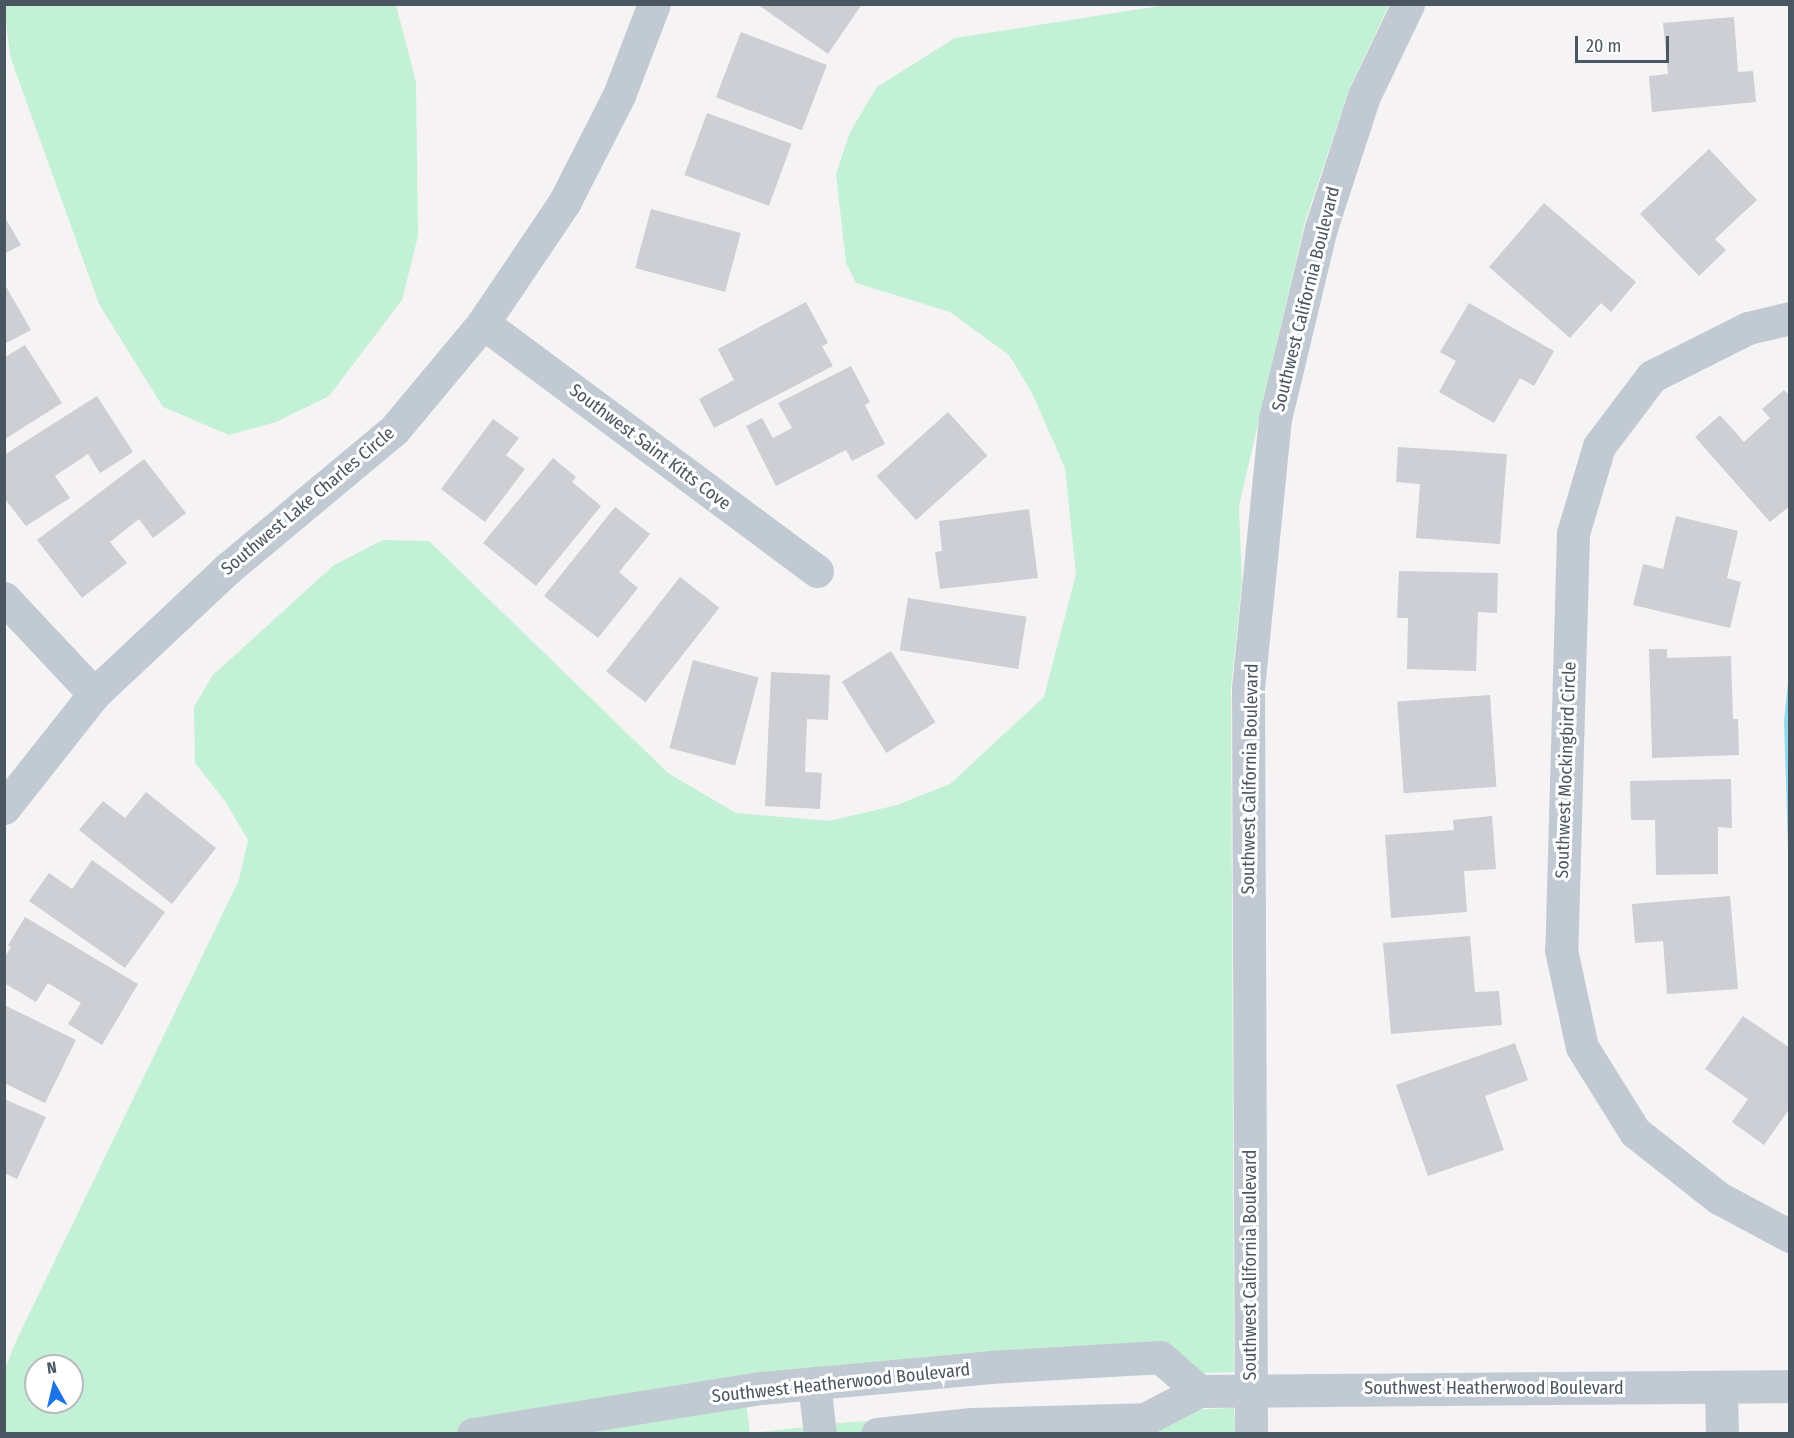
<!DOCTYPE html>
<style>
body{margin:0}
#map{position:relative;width:1794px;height:1438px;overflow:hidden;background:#f5f3f3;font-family:"Fira Sans Condensed",sans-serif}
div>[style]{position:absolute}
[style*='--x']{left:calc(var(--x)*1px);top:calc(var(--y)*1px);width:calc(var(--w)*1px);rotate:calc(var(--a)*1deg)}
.green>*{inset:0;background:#c3f1d5}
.water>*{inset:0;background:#90daee}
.building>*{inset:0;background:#cdcfd5;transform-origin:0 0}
.minor>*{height:33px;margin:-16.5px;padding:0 16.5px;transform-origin:16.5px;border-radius:16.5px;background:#c1cad2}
span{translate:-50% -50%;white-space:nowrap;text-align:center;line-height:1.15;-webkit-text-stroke:6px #fff;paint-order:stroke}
.street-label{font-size:18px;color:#4a5661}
.frame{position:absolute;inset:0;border:6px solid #4a5661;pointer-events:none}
.north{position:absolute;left:24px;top:1354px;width:60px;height:60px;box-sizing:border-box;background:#fff;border:2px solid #b7bbc0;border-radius:50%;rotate:352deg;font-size:16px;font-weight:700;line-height:24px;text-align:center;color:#4a5661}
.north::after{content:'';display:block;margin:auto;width:21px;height:27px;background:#1a73e8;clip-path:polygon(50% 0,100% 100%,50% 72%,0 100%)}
.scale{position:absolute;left:1575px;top:36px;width:94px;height:27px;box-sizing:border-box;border:3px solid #4a5661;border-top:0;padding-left:8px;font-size:18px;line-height:21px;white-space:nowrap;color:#4a5661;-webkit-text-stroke:4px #fff;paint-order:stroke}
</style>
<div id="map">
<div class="green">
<i style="clip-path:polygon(4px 5px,396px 5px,416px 82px,418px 236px,402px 300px,329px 396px,276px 422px,229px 435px,163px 407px,99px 304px,10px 56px)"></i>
<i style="clip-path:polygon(evenodd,1166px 5px,1389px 5px,1349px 90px,1305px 222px,1239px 506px,1242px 582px,1231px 688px,1234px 1372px,847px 1386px,745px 1397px,750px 1433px,849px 1422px,1234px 1408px,1235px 1433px,5px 1433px,4px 1371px,17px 1339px,239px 880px,248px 840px,225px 801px,195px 763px,194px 707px,212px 676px,334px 565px,383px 540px,429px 541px,668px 773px,736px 813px,829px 821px,897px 805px,950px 784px,1044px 697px,1076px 574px,1065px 468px,1032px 393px,1009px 355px,950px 312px,856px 283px,846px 263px,836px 174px,850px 132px,877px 87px,955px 38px,1166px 5px,36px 1366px,72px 1366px,72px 1402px,36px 1402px,36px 1366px)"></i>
</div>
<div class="water">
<i style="clip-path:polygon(1789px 674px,1789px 878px,1784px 721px)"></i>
</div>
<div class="building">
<i style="clip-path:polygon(757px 4px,862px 4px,828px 54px)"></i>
<i style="clip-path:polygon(1734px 17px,1738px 72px,1753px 71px,1756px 102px,1652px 112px,1649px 76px,1668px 74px,1663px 23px)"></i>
<i style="left:741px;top:32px;width:92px;height:70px;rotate:21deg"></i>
<i style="left:707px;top:113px;width:90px;height:66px;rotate:20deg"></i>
<i style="clip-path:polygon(1709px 149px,1757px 200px,1715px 239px,1726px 250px,1699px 276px,1640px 214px)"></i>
<i style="clip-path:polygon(1544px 203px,1636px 282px,1611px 312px,1601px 303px,1570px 338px,1489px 267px)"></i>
<i style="left:651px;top:209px;width:93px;height:61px;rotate:15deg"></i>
<i style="clip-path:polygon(4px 216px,21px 245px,4px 254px)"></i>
<i style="clip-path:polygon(4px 283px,31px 330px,4px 344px)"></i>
<i style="clip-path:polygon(806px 302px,828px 343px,822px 346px,833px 366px,714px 428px,699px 399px,734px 380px,718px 349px)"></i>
<i style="clip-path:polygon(1469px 303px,1554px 351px,1534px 386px,1520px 378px,1494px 423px,1439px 392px,1456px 361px,1440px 352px)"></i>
<i style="clip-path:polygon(25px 345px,62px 403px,5px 439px,5px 357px)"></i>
<i style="clip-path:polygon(851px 366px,870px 402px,865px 405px,885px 444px,852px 461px,846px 450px,776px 486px,746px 426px,762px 418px,773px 438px,792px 428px,778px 403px)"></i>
<i style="clip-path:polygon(1784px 390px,1790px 396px,1790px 506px,1770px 522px,1695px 437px,1720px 415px,1744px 442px,1770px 418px,1762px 409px)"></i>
<i style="clip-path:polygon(97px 396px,133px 452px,100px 473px,88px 454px,55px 476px,70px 498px,26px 526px,4px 498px,4px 455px)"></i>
<i style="left:948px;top:412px;width:59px;height:96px;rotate:48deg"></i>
<i style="clip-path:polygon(493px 419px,519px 438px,506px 455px,525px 469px,485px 522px,441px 489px)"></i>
<i style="clip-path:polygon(1398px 447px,1507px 454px,1500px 544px,1416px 538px,1420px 484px,1396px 482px)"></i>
<i style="clip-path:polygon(553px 458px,576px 477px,572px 482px,601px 506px,536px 586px,483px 543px)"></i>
<i style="clip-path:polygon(144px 459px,186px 513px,153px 538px,139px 519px,110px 542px,127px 563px,82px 598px,37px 540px)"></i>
<i style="clip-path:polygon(615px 507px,650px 534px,619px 572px,638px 588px,598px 638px,544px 596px)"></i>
<i style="clip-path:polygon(1029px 509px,1038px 578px,940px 589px,935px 552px,942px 551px,939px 521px)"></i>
<i style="clip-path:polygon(1676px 516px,1738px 531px,1727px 578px,1741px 582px,1730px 628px,1633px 605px,1643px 564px,1663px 569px)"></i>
<i style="clip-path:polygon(1399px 571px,1498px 573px,1497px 613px,1478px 612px,1476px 671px,1407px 669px,1408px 618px,1397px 618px)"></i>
<i style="left:680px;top:577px;width:50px;height:120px;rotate:38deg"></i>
<i style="left:908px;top:598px;width:120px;height:53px;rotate:9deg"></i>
<i style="clip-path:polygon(1649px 649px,1667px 649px,1667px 658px,1731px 656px,1733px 719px,1738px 719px,1739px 755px,1652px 758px)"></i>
<i style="left:891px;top:651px;width:84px;height:58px;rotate:58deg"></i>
<i style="left:693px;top:660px;width:68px;height:91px;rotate:15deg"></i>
<i style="clip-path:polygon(771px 672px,830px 675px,828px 720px,807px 719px,805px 772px,822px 773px,820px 809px,765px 806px)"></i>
<i style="left:1490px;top:695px;width:92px;height:93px;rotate:86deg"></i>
<i style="clip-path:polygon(1731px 779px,1732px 828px,1718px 827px,1718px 874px,1656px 875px,1655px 820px,1631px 820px,1630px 781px)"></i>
<i style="clip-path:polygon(146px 792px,216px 848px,172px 904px,79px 830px,103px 801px,125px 818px)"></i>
<i style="clip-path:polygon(1492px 816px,1496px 869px,1464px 871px,1467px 912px,1391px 918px,1385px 835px,1454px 830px,1453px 820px)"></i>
<i style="clip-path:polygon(92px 860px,165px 912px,125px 968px,29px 901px,49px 873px,72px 889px)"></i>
<i style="clip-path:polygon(1730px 896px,1738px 989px,1667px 994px,1663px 941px,1635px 943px,1632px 904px)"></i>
<i style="clip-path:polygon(25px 917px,138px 984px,102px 1045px,68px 1024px,81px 1003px,48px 983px,36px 1002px,4px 983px,4px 958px,11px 947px,8px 945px)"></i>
<i style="clip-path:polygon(1470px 936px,1475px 992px,1499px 991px,1502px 1025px,1391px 1034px,1383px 943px)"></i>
<i style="clip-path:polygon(4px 1005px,76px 1040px,45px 1103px,4px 1083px)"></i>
<i style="clip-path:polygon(1743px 1016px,1790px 1048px,1790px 1108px,1764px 1145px,1732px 1122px,1748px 1099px,1705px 1069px)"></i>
<i style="clip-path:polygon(1515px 1043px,1528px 1080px,1485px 1096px,1504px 1150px,1428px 1176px,1396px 1085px)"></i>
<i style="clip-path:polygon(4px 1099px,46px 1117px,17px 1179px,4px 1173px)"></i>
</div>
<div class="minor">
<i style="--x:1790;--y:318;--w:43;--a:166.6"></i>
<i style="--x:1748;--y:328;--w:107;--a:153.4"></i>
<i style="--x:1652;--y:376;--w:88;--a:127.1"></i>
<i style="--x:1599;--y:446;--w:91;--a:106.6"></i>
<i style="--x:1573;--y:533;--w:417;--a:91.6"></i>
<i style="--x:1561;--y:950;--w:99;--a:77.8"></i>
<i style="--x:1582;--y:1047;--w:100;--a:58.1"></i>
<i style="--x:1635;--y:1132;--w:107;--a:38.2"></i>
<i style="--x:1719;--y:1198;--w:81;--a:28.2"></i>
<i style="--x:483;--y:323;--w:416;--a:36.6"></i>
<i style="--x:4;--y:598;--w:132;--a:46.8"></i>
<i style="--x:4;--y:808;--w:145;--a:-51.7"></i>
<i style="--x:94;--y:694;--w:183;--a:-43.2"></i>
<i style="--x:227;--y:569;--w:217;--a:-39.8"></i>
<i style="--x:394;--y:430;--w:139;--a:-50.2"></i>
<i style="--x:483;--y:323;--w:145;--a:-56"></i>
<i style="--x:564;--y:203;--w:121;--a:-63"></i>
<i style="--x:619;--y:95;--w:97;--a:-69"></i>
<i style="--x:814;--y:1383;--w:51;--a:83.3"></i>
<i style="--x:1721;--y:1387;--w:47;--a:88.8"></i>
<i style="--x:473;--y:1434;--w:292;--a:-9.1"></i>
<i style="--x:761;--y:1388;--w:230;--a:-5.2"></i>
<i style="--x:990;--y:1367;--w:170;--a:-3.4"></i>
<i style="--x:1160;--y:1357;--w:52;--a:41.1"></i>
<i style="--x:877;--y:1434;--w:95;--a:-6.1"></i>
<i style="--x:971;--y:1424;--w:174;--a:-1.6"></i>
<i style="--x:1145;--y:1419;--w:61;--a:-27.4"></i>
<i style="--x:1199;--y:1391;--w:591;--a:-0.48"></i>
<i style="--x:1251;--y:1434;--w:746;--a:-90.23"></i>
<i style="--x:1248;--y:688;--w:270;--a:-84.3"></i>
<i style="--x:1275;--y:419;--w:196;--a:-76.5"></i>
<i style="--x:1321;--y:228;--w:139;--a:-72"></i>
<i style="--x:1364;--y:96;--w:102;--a:-64.4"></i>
</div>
<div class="street-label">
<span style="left:1306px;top:299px;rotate:-76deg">Southwest California Boulevard</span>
<span style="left:650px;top:447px;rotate:37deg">Southwest Saint Kitts Cove</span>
<span style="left:308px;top:501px;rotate:-40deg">Southwest Lake Charles Circle</span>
<span style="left:1566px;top:770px;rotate:-88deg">Southwest Mockingbird Circle</span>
<span style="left:1250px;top:779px;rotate:-89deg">Southwest California Boulevard</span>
<span style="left:1250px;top:1265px;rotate:-90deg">Southwest California Boulevard</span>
<span style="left:841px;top:1383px;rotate:-6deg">Southwest Heatherwood Boulevard</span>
<span style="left:1494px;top:1388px">Southwest Heatherwood Boulevard</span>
</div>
<div class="frame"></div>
<div class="north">N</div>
<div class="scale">20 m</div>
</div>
